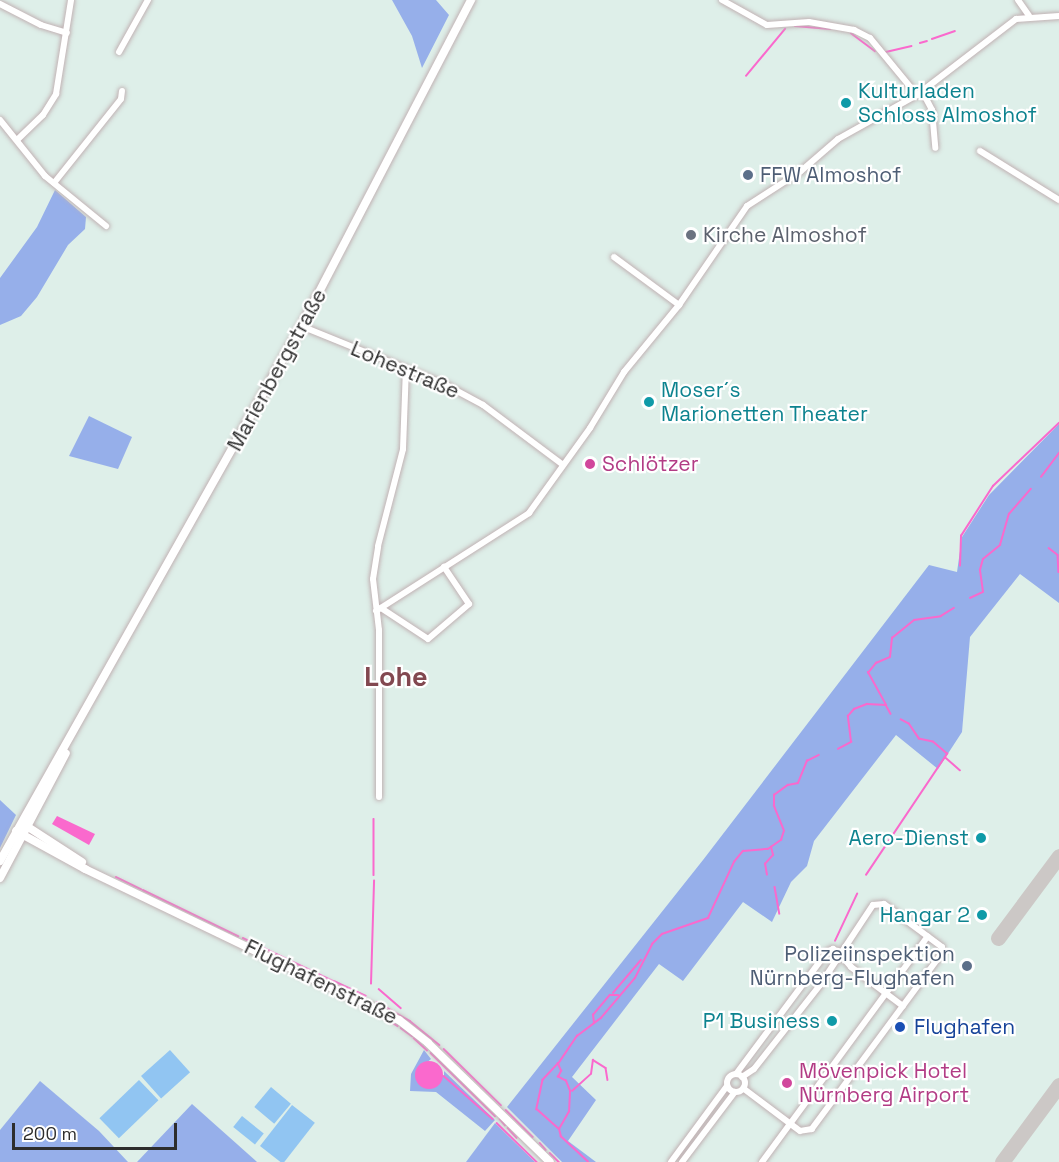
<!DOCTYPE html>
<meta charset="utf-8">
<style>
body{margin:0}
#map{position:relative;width:1059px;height:1162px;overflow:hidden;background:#deefe9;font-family:"Space Grotesk",sans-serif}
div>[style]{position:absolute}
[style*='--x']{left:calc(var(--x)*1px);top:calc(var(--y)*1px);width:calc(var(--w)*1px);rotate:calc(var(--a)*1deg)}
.green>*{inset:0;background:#96afea}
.pitch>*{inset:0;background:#91c5f2;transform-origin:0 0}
.water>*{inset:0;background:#fa69cd}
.round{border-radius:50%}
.stream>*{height:1.5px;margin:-0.75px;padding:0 0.75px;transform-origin:0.75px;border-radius:0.75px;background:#fa69cd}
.taxiway>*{height:15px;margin:-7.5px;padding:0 7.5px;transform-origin:7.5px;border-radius:7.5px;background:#ccc8c6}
.roads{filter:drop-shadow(0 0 2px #c1b2b4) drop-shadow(0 0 2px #c1b2b4)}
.minor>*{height:6px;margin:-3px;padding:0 3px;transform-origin:3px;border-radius:3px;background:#fff}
.minor>.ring{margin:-3px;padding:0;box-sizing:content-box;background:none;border:6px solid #fff;border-radius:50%}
.secondary>*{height:8px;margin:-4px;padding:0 4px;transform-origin:4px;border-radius:4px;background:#fff}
.dots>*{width:16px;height:16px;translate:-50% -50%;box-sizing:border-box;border:3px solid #fff;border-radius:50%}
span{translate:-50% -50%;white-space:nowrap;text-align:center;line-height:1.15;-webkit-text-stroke:4.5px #fff;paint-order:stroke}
.culture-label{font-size:21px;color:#0d838f}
.left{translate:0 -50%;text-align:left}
.right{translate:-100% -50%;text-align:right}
.service-label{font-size:21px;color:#4e5e75}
.worship-label{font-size:21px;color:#5b616d}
.street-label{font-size:21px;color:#2d2d2d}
.hotel-label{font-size:21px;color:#b23c85}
.transit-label{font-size:21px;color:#164399}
.district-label{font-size:27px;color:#824850;font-weight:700}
.scale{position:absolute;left:12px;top:1123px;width:165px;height:27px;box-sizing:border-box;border:3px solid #2d2d2d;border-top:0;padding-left:8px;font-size:18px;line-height:21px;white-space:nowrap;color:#2d2d2d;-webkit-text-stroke:4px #fff;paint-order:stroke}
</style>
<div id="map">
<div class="green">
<i style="clip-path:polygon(392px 0,436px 0,449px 15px,422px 68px,412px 36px)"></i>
<i style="clip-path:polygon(55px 190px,86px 217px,85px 229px,68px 245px,37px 297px,21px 316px,0 325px,0 278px,37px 227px)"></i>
<i style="clip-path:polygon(89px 416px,132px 437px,118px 469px,69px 456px)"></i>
<i style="clip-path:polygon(1059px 424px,1059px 603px,1020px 574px,970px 637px,962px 732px,938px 769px,896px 735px,814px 841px,807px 866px,791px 882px,772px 922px,743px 902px,683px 981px,659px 964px,572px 1077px,596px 1100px,568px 1141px,596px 1162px,562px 1162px,507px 1107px,703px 860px,929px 565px,957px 572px,962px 537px,989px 495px)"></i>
<i style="clip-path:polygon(0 800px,16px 815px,0 848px)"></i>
<i style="clip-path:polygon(424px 1050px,431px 1059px,418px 1070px,444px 1076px,444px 1071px,495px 1120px,485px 1131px,436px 1092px,410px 1091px,411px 1074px)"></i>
<i style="clip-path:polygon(40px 1081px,99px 1131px,128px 1162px,0 1162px,0 1130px)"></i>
<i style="clip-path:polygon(192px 1104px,257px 1162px,137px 1162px)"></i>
<i style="clip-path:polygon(495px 1123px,535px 1162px,466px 1162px)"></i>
</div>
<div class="pitch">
<i style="left:170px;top:1050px;width:30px;height:39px;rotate:48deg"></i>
<i style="left:139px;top:1080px;width:28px;height:55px;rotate:46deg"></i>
<i style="left:271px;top:1087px;width:26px;height:26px;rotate:40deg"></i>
<i style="left:292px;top:1105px;width:29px;height:52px;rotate:38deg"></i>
<i style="left:242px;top:1116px;width:28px;height:14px;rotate:39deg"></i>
</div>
<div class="water">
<i style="clip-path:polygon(57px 816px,95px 834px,89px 845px,52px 824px)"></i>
<i class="round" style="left:415px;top:1061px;width:28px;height:28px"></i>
</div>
<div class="stream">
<i style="--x:795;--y:26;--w:35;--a:5"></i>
<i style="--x:851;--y:33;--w:30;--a:37"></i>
<i style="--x:932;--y:39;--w:24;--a:-19"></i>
<i style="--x:920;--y:43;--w:7;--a:-16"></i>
<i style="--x:886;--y:52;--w:26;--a:-13"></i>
<i style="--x:746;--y:76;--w:61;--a:-50.3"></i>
<i style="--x:1041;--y:477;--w:30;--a:-53"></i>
<i style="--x:1049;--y:548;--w:11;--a:38"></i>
<i style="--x:1058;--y:555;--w:17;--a:87"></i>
<i style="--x:960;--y:566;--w:30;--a:-88"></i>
<i style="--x:961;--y:536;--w:59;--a:-57.4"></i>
<i style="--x:993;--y:486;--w:91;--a:-43.7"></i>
<i style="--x:970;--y:598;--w:14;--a:-25"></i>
<i style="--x:983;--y:592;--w:22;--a:-98"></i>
<i style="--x:980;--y:570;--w:11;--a:-75"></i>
<i style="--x:983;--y:559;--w:22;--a:-39"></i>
<i style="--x:1000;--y:545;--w:32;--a:-74"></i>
<i style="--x:1009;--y:514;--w:33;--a:-49"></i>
<i style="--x:886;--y:705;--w:10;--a:61"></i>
<i style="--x:838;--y:749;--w:15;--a:-28"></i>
<i style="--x:851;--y:742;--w:26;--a:-97"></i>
<i style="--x:848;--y:716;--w:9;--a:-49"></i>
<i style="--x:854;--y:709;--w:14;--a:-21"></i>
<i style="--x:867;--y:704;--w:19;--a:3"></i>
<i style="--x:886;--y:705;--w:37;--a:-119"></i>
<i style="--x:868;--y:673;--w:13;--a:-51"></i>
<i style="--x:876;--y:663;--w:15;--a:-23"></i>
<i style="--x:890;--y:657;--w:19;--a:-84"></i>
<i style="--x:892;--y:638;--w:28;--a:-39"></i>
<i style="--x:914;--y:620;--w:27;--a:-8"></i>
<i style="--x:941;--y:616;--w:15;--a:-32"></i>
<i style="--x:945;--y:757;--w:20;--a:41"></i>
<i style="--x:374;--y:819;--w:56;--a:90"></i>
<i style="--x:767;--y:875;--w:11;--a:-100"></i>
<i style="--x:765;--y:864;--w:12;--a:-48"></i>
<i style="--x:773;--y:855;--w:8;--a:-104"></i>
<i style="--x:866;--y:875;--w:146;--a:-56.2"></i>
<i style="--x:947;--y:754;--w:18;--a:-139"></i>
<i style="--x:933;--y:742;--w:14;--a:-168"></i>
<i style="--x:919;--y:739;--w:18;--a:-124"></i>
<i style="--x:909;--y:724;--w:9;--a:-153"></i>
<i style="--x:116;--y:877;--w:28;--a:26"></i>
<i style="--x:775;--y:887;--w:27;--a:80"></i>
<i style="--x:143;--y:890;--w:106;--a:25.8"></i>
<i style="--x:243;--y:938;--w:100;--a:25.5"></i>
<i style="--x:835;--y:941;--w:52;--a:-64.9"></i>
<i style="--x:334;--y:981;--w:35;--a:25"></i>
<i style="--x:371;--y:984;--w:103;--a:-88.3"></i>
<i style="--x:379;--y:989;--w:29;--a:41"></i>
<i style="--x:613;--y:993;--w:43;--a:-49.7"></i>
<i style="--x:377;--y:1002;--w:38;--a:30"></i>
<i style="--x:410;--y:1021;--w:38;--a:39"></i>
<i style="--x:385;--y:1018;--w:15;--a:32"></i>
<i style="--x:594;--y:1023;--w:8;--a:-97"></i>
<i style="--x:593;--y:1015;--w:26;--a:-50"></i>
<i style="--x:610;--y:995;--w:8;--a:0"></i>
<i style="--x:401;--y:1028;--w:14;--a:36"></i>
<i style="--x:414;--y:1038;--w:18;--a:43"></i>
<i style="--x:444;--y:1049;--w:80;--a:44.5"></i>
<i style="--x:431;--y:1053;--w:90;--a:44.5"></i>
<i style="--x:558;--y:1064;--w:22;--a:133"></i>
<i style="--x:543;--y:1080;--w:30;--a:102"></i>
<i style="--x:537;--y:1109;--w:30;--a:42"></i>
<i style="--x:444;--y:1076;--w:65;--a:41.3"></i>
<i style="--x:572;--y:1091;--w:25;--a:-42"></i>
<i style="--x:591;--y:1074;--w:14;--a:-82"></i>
<i style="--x:593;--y:1060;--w:15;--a:32"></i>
<i style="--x:606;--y:1068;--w:12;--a:81"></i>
<i style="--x:506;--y:1110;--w:38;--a:45"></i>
<i style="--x:500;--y:1119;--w:8;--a:50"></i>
<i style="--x:497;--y:1123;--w:56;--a:44.3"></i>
<i style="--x:508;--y:1128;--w:13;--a:48"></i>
<i style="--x:540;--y:1143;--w:9;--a:49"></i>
<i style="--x:550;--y:1153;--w:13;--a:45"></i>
<i style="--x:588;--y:1162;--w:37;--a:-137"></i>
<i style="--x:561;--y:1137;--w:8;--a:-104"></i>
<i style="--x:559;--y:1129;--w:20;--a:-60"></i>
<i style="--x:569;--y:1112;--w:21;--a:-87"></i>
<i style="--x:570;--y:1091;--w:11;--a:-112"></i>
<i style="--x:566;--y:1081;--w:9;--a:-153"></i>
<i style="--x:558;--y:1077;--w:7;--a:-63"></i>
<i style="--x:561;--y:1071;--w:8;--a:-113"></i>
<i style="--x:558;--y:1064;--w:34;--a:-56"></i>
<i style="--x:577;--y:1036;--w:30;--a:-37"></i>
<i style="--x:601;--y:1018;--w:52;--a:-49.6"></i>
<i style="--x:635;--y:978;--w:38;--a:-63"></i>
<i style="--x:652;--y:944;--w:14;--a:-45"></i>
<i style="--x:662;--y:934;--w:49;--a:-19.2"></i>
<i style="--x:708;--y:918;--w:62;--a:-65.1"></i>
<i style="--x:734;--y:862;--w:14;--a:-51"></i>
<i style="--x:743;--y:851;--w:25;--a:-5"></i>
<i style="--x:768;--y:849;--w:16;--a:-35"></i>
<i style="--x:781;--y:840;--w:9;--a:-72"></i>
<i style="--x:784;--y:831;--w:27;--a:-112"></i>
<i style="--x:774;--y:806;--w:11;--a:-90"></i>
<i style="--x:774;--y:795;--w:17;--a:-36"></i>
<i style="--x:788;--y:785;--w:10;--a:-11"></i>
<i style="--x:798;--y:783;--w:24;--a:-68"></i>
<i style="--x:807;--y:761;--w:13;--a:-27"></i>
</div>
<div class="taxiway">
<i style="--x:998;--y:938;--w:102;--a:-53.4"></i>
<i style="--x:1002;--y:1162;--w:96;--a:-53.5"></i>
</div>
<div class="roads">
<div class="minor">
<i style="--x:722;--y:0;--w:51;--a:29.1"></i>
<i style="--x:767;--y:25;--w:42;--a:-4.1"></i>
<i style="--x:809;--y:22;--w:46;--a:10.1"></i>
<i style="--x:854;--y:30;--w:18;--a:27"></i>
<i style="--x:870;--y:38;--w:74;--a:50.5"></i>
<i style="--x:1018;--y:0;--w:19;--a:55"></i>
<i style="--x:0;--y:4;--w:46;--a:27.1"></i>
<i style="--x:41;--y:25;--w:27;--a:17"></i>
<i style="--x:119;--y:52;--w:60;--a:-60.9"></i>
<i style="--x:922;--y:91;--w:21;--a:62"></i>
<i style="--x:932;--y:110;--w:38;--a:85"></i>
<i style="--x:0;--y:120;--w:72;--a:51.2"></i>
<i style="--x:45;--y:176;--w:79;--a:39.3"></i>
<i style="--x:17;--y:140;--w:36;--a:-44"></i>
<i style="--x:43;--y:115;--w:25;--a:-58"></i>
<i style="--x:56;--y:94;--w:95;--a:-80.9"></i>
<i style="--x:980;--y:151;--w:93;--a:31.8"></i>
<i style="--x:54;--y:183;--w:107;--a:-51.4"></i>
<i style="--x:121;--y:99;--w:8;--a:-83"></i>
<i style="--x:614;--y:257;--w:81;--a:36.4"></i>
<i style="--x:301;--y:326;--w:157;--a:22.1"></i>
<i style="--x:446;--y:385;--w:42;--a:28.4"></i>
<i style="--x:483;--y:405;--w:99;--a:36.8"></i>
<i style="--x:381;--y:608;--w:56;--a:33.4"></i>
<i style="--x:428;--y:639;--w:54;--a:-40.5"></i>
<i style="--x:469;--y:604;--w:45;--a:-124"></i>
<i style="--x:376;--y:611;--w:182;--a:-32.6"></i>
<i style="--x:529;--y:513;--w:105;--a:-54.3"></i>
<i style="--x:590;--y:428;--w:66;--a:-58.7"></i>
<i style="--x:624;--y:372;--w:87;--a:-50.6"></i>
<i style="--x:679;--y:305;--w:120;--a:-55.5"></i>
<i style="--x:747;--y:206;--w:64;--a:-32.9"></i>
<i style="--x:801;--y:171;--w:49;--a:-40.9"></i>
<i style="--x:838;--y:139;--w:90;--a:-29.1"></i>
<i style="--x:917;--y:95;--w:125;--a:-37.5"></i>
<i style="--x:1016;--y:19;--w:43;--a:-4"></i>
<i style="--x:379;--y:797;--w:167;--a:-90"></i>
<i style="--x:379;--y:630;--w:51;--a:-96.7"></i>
<i style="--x:373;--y:579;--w:33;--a:-81"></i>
<i style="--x:378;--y:546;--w:100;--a:-75.5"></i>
<i style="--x:403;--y:449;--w:80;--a:-87.9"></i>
<i style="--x:833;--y:1066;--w:20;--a:37"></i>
<i style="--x:736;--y:1074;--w:152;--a:-53.3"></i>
<i style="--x:827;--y:952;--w:7;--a:-27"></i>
<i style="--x:833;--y:949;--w:7;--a:34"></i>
<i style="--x:839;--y:953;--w:18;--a:49"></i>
<i style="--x:851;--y:967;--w:65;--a:36.9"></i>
<i class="ring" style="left:727px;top:1074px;width:12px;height:12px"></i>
<i style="--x:742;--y:1077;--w:14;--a:-34"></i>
<i style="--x:754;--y:1069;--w:107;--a:-51.8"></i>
<i style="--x:820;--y:985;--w:96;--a:-56.5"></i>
<i style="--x:873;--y:905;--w:11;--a:-5"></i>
<i style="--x:884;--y:904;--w:72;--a:36.6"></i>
<i style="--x:942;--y:947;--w:6;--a:90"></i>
<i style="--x:942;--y:953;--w:219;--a:126.5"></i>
<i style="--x:812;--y:1129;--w:12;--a:171"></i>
<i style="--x:800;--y:1131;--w:71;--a:-143"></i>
<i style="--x:671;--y:1162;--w:94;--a:-53.6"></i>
<i style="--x:682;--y:1162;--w:88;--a:-52.9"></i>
<i style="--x:762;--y:1162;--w:280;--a:-53.7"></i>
</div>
<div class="secondary">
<i style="--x:25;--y:825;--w:68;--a:33"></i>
<i style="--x:16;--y:831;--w:79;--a:28.8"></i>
<i style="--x:85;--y:869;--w:348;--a:25.7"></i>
<i style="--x:399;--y:1020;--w:37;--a:38"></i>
<i style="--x:428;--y:1043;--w:170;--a:44.3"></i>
<i style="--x:0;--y:861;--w:622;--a:-60.63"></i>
<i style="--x:305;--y:319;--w:360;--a:-62.5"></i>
<i style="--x:0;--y:878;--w:141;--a:-62.2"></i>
</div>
</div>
<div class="dots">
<i style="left:846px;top:103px;background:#0f9aa8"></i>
<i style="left:748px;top:175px;background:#5c6f8a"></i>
<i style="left:691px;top:235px;background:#6b7280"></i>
<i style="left:649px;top:402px;background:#0f9aa8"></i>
<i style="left:590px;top:464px;background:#d1479c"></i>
<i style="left:981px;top:838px;background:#0f9aa8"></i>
<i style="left:982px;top:915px;background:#0f9aa8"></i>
<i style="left:967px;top:966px;background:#5c6f8a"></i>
<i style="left:832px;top:1021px;background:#0f9aa8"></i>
<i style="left:900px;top:1027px;background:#1a4fb4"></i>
<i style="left:787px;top:1083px;background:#d1479c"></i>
</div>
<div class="culture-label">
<span class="left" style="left:858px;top:103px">Kulturladen<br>Schloss Almoshof</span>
<span class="left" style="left:661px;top:402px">Moser´s<br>Marionetten Theater</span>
<span class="right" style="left:969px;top:838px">Aero-Dienst</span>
<span class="right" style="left:970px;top:915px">Hangar 2</span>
<span class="right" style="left:820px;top:1021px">P1 Business</span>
</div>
<div class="service-label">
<span class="left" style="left:760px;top:175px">FFW Almoshof</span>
<span class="right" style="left:955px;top:966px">Polizeiinspektion<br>Nürnberg-Flughafen</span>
</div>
<div class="worship-label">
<span class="left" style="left:703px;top:235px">Kirche Almoshof</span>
</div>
<div class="street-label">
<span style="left:277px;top:370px;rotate:-61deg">Marienbergstraße</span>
<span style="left:405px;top:370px;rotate:23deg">Lohestraße</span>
<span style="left:321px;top:982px;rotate:26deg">Flughafenstraße</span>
</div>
<div class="hotel-label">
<span class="left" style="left:602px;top:464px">Schlötzer</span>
<span class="left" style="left:799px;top:1083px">Mövenpick Hotel<br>Nürnberg Airport</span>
</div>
<div class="transit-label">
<span class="left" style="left:914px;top:1027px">Flughafen</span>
</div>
<div class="district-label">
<span style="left:396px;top:677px">Lohe</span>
</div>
<div class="scale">200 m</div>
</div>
